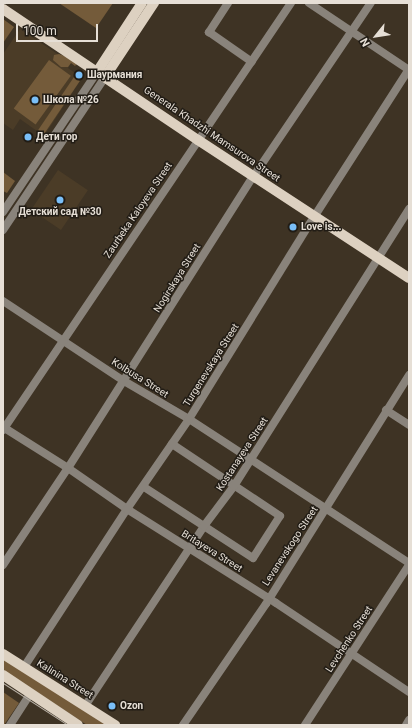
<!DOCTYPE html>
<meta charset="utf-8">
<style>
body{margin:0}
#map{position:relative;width:412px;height:728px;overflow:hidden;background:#3e3324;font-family:Roboto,sans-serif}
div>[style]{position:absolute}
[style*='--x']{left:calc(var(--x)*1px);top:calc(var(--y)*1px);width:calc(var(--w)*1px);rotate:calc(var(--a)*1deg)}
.built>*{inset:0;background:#4b3c27;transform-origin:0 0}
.green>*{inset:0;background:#745b3a;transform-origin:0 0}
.minor>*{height:8px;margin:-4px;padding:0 4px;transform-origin:4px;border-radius:4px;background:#89837b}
.major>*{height:10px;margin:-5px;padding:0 5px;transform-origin:5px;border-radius:5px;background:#ddd1c1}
.tram>*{height:1px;margin:-0.5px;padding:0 0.5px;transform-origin:0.5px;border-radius:0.5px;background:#b7afa4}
.dots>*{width:11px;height:11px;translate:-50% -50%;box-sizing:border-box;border:2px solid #211c15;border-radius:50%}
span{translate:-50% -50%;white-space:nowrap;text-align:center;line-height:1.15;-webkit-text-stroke:3px #211c15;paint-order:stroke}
.poi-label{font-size:10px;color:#e6dfd6;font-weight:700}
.left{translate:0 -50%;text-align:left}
.street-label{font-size:10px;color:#e6dfd6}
.frame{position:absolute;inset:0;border:4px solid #e6dfd6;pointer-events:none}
.north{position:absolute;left:356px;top:16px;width:40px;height:40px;-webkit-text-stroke:3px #211c15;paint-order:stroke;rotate:240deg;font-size:11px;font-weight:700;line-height:16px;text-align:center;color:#e6dfd6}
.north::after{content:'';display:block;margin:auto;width:14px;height:18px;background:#e6dfd6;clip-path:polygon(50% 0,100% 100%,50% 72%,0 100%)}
.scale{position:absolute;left:16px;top:24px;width:82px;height:18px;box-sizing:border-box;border:2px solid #e6dfd6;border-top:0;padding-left:5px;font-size:12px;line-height:14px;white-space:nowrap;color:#e6dfd6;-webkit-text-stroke:3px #211c15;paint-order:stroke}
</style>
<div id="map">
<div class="built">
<i style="clip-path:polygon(20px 29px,71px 63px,68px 68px,75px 73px,73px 77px,80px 81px,44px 136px,20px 119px,13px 130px,3px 123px,3px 54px)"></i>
<i style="left:58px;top:170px;width:36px;height:48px;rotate:34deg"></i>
</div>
<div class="green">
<i style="clip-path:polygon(59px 3px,113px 3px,96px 28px)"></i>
<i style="clip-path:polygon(3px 19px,14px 27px,3px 43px)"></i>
<i style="clip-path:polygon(59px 54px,67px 57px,77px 64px,75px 66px,71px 63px,68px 67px,61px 67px,53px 60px,54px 55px)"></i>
<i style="left:49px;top:60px;width:27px;height:60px;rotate:36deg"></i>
<i style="left:74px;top:77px;width:7px;height:64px;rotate:34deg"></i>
<i style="clip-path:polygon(3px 172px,15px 181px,7px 193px,3px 191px)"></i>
<i style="clip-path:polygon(3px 659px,107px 725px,87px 725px,3px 670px)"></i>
<i style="clip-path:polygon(3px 692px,19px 703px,4px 725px,3px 725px)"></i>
</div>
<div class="minor">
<i style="--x:228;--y:3;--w:35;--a:123"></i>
<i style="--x:209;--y:32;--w:52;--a:34.9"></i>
<i style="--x:309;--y:3;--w:120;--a:33.8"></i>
<i style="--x:3;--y:212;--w:169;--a:-56.1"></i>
<i style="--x:3;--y:230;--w:184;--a:-56.3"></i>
<i style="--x:3;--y:301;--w:145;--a:33.5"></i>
<i style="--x:124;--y:381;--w:75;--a:30.3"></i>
<i style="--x:189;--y:419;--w:263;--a:33.2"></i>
<i style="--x:386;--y:410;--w:27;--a:33"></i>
<i style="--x:3;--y:427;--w:77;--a:32.2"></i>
<i style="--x:68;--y:468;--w:72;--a:34.8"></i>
<i style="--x:127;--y:509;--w:176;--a:32.2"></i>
<i style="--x:276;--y:603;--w:160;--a:33.8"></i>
<i style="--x:3;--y:430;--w:515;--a:-56"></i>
<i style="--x:144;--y:487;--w:130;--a:33.1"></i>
<i style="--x:253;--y:558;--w:50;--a:-57.3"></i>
<i style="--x:280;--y:516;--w:130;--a:-146.3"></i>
<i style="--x:3;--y:565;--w:117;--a:-56.2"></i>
<i style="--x:68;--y:468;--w:345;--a:-57.6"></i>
<i style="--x:253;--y:177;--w:210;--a:-55.9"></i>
<i style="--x:24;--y:667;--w:189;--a:-56.9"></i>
<i style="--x:127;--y:509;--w:109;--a:-55.4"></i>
<i style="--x:189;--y:419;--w:238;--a:-58.3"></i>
<i style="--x:314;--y:217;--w:176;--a:-57.3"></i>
<i style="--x:85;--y:706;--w:216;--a:-56.5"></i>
<i style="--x:204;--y:526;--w:50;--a:-53.1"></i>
<i style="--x:234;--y:486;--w:328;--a:-57.7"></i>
<i style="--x:10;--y:725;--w:38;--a:-57"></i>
<i style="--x:183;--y:725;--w:147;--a:-55.6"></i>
<i style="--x:266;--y:604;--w:270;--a:-58"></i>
<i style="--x:305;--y:725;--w:191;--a:-57"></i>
<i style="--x:406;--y:725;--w:6;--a:-59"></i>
</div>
<div class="major">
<i style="--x:3;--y:9;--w:235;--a:33.9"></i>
<i style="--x:198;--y:140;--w:252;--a:33.2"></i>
<i style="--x:97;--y:72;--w:82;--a:-56.9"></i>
<i style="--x:105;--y:77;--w:89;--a:-56.5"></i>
<i style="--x:3;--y:654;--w:133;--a:32.4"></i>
<i style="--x:3;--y:675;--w:90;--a:33.7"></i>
</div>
<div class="tram">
<i style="--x:3;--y:683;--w:77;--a:32.9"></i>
</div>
<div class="dots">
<i style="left:79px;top:75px;background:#7abff8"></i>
<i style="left:35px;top:100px;background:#7abff8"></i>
<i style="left:28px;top:137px;background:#7abff8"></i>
<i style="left:60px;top:200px;background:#7abff8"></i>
<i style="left:293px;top:227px;background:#7abff8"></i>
<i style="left:112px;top:706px;background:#7abff8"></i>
</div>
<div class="poi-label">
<span class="left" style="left:87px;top:75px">Шаурмания</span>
<span class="left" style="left:43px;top:100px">Школа №26</span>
<span class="left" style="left:36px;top:137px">Дети гор</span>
<span style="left:60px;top:212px">Детский сад №30</span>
<span class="left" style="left:301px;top:227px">Love is...</span>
<span class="left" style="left:120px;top:706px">Ozon</span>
</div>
<div class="street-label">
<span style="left:212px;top:134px;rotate:34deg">Generala Khadzhi Mamsurova Street</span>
<span style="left:138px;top:210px;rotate:-56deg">Zaurbeka Kaloyeva Street</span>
<span style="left:177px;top:278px;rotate:-58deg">Nogirskaya Street</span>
<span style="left:211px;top:365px;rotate:-58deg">Turgenevskaya Street</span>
<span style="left:140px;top:378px;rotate:32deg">Kolbusa Street</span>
<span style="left:242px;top:454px;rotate:-57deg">Kostanayeva Street</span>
<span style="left:290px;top:546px;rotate:-57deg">Levanevskogo Street</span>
<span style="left:212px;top:551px;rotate:32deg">Britayeva Street</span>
<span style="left:349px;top:639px;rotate:-57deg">Levchenko Street</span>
<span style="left:65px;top:679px;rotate:32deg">Kalinina Street</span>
</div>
<div class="frame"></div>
<div class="north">N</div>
<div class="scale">100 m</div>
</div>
